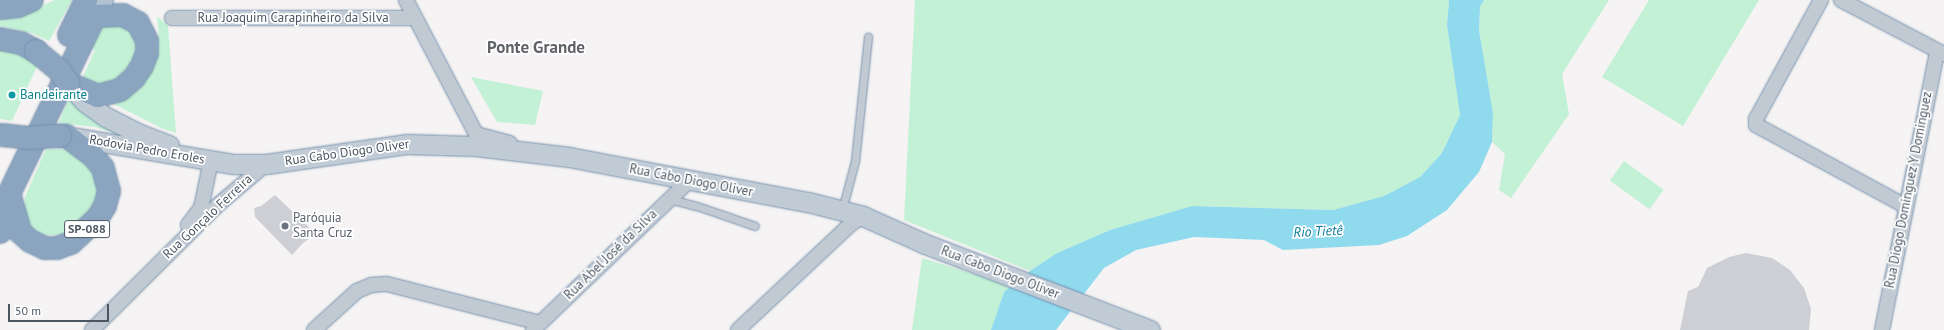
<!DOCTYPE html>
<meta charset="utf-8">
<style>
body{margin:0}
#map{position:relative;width:1944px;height:330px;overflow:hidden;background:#f5f3f3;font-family:"PT Sans",sans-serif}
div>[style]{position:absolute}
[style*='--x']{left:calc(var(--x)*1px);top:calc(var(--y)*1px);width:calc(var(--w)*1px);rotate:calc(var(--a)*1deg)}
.green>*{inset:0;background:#c3f1d5;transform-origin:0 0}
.water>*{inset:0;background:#90daee}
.building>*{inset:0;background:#cdcfd5}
.roads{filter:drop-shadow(0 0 1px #7690ad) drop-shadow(0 0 1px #7690ad)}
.lane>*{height:7px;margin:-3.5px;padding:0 3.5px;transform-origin:3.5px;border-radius:3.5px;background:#c1cad2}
.street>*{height:14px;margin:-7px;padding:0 7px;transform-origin:7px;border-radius:7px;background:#c1cad2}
.secondary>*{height:19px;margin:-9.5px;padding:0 9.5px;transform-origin:9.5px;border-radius:9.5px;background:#c1cbd6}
.primary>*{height:22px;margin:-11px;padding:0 11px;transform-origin:11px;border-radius:11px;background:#b3c2d1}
.highway>*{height:22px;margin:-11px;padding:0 11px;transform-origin:11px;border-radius:11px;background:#8ba5c1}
.bridges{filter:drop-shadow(0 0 1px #7690ad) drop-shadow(0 0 1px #7690ad)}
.highway-bridge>*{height:22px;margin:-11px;padding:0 11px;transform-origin:11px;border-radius:11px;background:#8ba5c1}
.dots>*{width:11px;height:11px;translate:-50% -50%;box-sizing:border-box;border:2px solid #fff;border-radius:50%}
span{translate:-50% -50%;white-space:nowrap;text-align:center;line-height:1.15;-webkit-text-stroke:3.5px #fff;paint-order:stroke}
.shield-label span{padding:1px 3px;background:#fff;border:1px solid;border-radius:3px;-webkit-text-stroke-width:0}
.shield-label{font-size:12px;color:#4a5661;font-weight:700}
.street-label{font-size:13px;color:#4a5661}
.culture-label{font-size:13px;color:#0d838f}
.left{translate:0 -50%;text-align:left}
.worship-label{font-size:13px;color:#5b616d}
.water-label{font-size:14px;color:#0c7c9b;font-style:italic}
.district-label{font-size:17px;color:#5f6368;font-weight:700}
.scale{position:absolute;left:8px;top:304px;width:101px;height:18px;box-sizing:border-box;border:2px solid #4a5661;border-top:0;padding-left:5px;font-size:12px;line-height:14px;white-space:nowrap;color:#4a5661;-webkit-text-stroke:3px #fff;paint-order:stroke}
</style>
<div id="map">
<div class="green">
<i style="clip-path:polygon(55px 0,72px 0,49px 41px,32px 33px,0 26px,0 15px,28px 12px)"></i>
<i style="clip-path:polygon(915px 0,1449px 0,1447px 25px,1460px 115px,1442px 153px,1420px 177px,1384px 196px,1333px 210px,1192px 206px,1110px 230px,1057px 253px,1030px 271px,904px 220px)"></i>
<i style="clip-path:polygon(1484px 0,1609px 0,1562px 74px,1569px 114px,1511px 198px,1499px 190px,1505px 154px,1492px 142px,1493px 113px,1479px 30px,1480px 7px)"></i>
<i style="clip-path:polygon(1649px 0,1759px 0,1683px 126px,1602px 77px)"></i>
<i style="clip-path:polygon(157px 16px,168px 26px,176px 133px,161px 128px,110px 102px,154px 63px,159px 36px)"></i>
<i style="clip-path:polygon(107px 21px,136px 30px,136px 63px,109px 88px,82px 79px,95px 50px,88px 46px,98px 27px)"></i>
<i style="clip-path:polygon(0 47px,25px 53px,38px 64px,12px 121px,0 119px)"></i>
<i style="clip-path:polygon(471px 77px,543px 91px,535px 125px,497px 122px)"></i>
<i style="clip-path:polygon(70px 94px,156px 146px,95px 127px,59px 123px)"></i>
<i style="clip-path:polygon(46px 149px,71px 149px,104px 182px,91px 211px,78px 225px,60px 235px,44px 235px,33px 230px,24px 219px,25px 197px)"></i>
<i style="left:1624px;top:161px;width:49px;height:24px;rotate:36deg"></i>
<i style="clip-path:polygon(922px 258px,1012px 286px,1004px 292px,991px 330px,912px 330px)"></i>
</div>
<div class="water">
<i style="clip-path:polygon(1449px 0,1484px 0,1480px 7px,1479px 30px,1493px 113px,1492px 142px,1479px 172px,1447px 210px,1407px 236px,1379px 245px,1283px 250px,1264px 240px,1194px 237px,1136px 250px,1104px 268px,1056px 330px,991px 330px,1004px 292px,1030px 271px,1057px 253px,1110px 230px,1192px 206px,1333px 210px,1384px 196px,1420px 177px,1442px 153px,1460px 115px,1447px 25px)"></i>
</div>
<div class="building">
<i style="clip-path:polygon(275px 195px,316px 234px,303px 243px,292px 255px,255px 217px,254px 208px,261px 206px)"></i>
<i style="clip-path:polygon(1746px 253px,1772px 258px,1790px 270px,1804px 288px,1811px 309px,1809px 330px,1680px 330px,1688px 291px,1698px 287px,1707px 268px,1729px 257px)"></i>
</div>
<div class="roads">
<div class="lane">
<i style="--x:670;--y:199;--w:28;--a:15"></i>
<i style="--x:697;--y:206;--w:61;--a:19"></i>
<i style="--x:842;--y:210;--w:51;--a:-75.1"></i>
<i style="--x:855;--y:161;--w:125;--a:-84"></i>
</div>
<div class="street">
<i style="--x:406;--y:0;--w:151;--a:62.4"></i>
<i style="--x:476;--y:134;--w:12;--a:90"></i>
<i style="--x:1821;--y:0;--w:136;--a:118.6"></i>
<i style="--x:1756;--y:119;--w:6;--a:90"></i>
<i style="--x:1756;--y:125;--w:170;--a:28.5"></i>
<i style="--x:1841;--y:0;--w:116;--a:27.7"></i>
<i style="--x:172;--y:18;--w:242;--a:0"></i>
<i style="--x:476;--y:134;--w:35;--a:15"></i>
<i style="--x:188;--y:225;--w:21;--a:-53"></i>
<i style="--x:201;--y:208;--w:48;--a:-78"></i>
<i style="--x:92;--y:330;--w:179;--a:-44.8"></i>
<i style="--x:219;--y:204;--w:62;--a:-40.4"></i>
<i style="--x:314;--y:330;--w:58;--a:-42.2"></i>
<i style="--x:357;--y:291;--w:15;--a:-23"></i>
<i style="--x:371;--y:285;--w:16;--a:-4"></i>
<i style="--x:387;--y:284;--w:158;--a:14.3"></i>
<i style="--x:533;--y:330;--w:216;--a:-43.7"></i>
<i style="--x:738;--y:330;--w:155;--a:-43.2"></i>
<i style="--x:851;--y:224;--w:14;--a:-34"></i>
<i style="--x:1882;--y:330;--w:284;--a:-78.8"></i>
</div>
<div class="secondary">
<i style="--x:70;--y:86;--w:22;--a:47"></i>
<i style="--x:85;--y:102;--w:26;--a:36"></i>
<i style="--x:106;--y:117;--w:38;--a:27"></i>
<i style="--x:140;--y:134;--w:31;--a:21"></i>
<i style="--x:66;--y:136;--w:170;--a:9.5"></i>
<i style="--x:234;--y:164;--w:32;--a:0"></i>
<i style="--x:266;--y:164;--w:141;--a:-8.1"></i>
<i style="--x:406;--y:144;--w:70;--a:1.6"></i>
<i style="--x:476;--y:146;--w:94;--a:6.7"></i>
<i style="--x:569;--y:157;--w:243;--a:10.7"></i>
<i style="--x:808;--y:202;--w:57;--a:14.3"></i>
<i style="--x:863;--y:216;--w:66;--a:24.2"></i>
<i style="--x:923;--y:243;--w:243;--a:21"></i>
</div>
<div class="primary">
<i style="--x:95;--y:16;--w:17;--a:-66"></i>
</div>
<div class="highway">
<i style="--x:0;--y:8;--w:18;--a:-6"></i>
<i style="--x:18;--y:6;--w:15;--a:-23"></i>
<i style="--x:69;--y:35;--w:39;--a:-64"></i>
<i style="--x:0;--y:39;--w:21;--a:11"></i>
<i style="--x:21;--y:43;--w:17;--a:28"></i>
<i style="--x:10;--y:196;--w:37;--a:74"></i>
<i style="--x:20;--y:232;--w:13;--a:42"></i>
<i style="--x:30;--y:241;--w:17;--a:25"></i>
<i style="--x:45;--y:248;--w:12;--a:0"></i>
<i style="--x:57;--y:248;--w:15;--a:-20"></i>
<i style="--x:71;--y:243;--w:35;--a:-43"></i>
<i style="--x:97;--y:219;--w:15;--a:-58"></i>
<i style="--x:105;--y:206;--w:16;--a:-75"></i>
<i style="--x:109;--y:191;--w:24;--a:-105"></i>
<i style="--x:103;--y:168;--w:16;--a:-130"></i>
<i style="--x:93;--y:156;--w:34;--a:-143"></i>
<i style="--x:66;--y:136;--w:6;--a:180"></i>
<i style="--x:0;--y:232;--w:39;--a:-77"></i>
<i style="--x:9;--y:194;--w:198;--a:-64.2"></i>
<i style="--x:95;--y:16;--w:28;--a:-2"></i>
<i style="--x:123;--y:15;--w:17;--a:28"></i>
<i style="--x:138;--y:23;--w:20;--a:63"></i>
<i style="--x:147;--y:41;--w:12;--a:90"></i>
<i style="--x:147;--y:53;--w:14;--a:111"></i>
<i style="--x:142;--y:66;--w:14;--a:124"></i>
<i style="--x:134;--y:78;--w:18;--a:139"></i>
<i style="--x:120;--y:90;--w:23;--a:165"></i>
<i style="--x:98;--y:96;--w:33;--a:-157"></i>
</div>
</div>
<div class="bridges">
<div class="highway-bridge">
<i style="--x:36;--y:51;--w:30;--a:40"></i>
<i style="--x:59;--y:70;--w:16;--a:55"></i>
<i style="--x:2;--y:135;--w:27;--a:6"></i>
<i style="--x:29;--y:138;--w:31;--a:-4"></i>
</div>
</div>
<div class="dots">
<i style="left:12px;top:95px;background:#0f9aa8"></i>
<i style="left:285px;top:226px;background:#6b7280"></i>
</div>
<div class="shield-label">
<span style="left:87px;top:229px">SP-088</span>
</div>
<div class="street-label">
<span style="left:293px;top:18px">Rua Joaquim Carapinheiro da Silva</span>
<span style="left:147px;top:150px;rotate:10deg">Rodovia Pedro Eroles</span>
<span style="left:347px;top:153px;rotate:-8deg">Rua Cabo Diogo Oliver</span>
<span style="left:691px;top:181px;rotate:11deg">Rua Cabo Diogo Oliver</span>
<span style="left:1909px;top:190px;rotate:-79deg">Rua Diogo Dominguez Y Dominguez</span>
<span style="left:208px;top:217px;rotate:-43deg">Rua Gonçalo Ferreira</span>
<span style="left:611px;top:255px;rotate:-44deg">Rua Abel José da Silva</span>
<span style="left:1000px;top:273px;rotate:21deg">Rua Cabo Diogo Oliver</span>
</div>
<div class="culture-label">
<span class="left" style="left:20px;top:95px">Bandeirante</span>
</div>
<div class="worship-label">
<span class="left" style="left:293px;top:226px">Paróquia<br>Santa Cruz</span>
</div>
<div class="water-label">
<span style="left:1318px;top:231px;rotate:-3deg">Rio Tietê</span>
</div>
<div class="district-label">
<span style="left:536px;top:48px">Ponte Grande</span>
</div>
<div class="scale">50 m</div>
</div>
